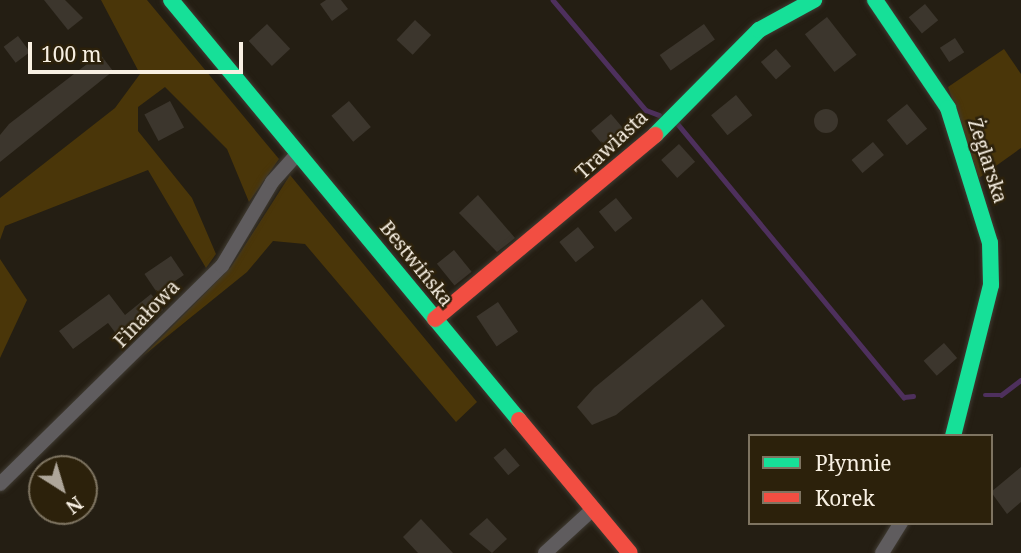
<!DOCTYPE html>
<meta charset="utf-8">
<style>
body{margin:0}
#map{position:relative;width:1021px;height:553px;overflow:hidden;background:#241e13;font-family:"Noto Serif",serif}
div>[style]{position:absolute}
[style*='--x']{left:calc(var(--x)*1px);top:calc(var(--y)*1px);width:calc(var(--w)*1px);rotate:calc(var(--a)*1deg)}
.green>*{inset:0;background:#4a3609}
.stream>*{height:4.5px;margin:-2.25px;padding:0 2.25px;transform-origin:2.25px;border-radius:2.25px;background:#4e305d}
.building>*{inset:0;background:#3c362d;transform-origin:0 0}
.round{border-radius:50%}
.roads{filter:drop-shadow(0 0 2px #403b32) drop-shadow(0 0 2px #403b32)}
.street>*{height:14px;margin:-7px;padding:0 7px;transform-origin:7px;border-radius:7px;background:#5f5c5e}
.fast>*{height:16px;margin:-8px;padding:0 8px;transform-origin:8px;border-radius:8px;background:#16e098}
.jam>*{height:16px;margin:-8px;padding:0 8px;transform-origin:8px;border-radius:8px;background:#f24e42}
span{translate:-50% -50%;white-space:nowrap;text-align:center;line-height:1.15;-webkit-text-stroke:5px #2c210b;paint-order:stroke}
.street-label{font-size:19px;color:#f8f0e3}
.legend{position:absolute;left:748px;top:434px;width:245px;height:91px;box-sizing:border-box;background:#2c210b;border:2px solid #7e7461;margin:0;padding:9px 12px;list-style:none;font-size:21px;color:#f8f0e3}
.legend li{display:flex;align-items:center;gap:14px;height:35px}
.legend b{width:35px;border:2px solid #7e7461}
.north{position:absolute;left:28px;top:455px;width:70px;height:70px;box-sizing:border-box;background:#2c210b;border:2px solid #7e7461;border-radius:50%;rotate:143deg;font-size:19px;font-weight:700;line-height:28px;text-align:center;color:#f8f0e3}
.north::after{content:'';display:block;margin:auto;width:24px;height:32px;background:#aea69a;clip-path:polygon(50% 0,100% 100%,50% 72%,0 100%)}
.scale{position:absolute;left:28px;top:42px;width:215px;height:32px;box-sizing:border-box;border:4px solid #f8f0e3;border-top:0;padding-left:9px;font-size:21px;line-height:24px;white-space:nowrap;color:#f8f0e3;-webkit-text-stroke:5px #2c210b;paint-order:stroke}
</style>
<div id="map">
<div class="green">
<i style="clip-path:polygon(101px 0,147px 0,279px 159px,249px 202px,227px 149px,165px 87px,138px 107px,138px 131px,192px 198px,216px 254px,206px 268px,148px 170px,5px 226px,0 240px,0 198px,115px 108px,140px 74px)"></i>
<i style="clip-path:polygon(1004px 49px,1021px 74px,1021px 148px,979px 178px,948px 87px)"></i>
<i style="clip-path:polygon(290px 175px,477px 402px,456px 422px,305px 244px,273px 241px,247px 272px,143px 356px,231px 267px)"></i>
<i style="clip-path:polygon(0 259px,27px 300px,0 358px)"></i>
</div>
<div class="stream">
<i style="--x:553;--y:0;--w:144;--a:49.8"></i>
<i style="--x:646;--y:110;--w:14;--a:21"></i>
<i style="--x:677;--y:123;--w:356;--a:50.4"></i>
<i style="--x:904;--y:397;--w:9;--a:-6"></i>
<i style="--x:985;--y:395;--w:16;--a:0"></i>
<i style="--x:1001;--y:395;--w:25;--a:-37"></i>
</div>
<div class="building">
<i style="clip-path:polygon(44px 0,65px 0,83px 18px,68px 30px)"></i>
<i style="clip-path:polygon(326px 0,341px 0,348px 9px,332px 21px,320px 4px)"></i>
<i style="left:925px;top:4px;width:21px;height:21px;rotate:51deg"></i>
<i style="left:827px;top:17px;width:48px;height:28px;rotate:52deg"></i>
<i style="left:415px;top:20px;width:22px;height:27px;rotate:43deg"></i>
<i style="left:267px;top:24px;width:34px;height:25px;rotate:47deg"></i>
<i style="left:704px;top:24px;width:19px;height:54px;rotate:55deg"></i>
<i style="left:18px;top:36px;width:20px;height:18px;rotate:53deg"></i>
<i style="left:955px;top:38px;width:17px;height:18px;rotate:57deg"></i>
<i style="left:776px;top:49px;width:23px;height:20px;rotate:49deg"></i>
<i style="clip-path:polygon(100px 54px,113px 71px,0 162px,0 135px,9px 124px)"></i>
<i style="left:736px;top:95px;width:26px;height:32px;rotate:51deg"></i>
<i style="left:170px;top:101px;width:30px;height:29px;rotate:62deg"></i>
<i style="left:349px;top:101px;width:34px;height:23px;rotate:50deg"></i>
<i style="left:907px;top:104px;width:32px;height:26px;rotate:51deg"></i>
<i class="round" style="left:814px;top:109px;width:24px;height:24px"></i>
<i style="left:611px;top:114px;width:23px;height:26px;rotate:50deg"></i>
<i style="left:873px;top:142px;width:17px;height:28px;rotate:50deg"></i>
<i style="left:679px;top:144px;width:24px;height:24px;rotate:48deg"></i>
<i style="clip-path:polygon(478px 195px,515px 238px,497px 252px,459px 213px)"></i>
<i style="left:616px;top:198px;width:26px;height:22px;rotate:51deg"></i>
<i style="left:578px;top:227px;width:26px;height:24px;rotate:51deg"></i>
<i style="left:454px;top:250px;width:28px;height:22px;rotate:51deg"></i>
<i style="left:171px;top:256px;width:23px;height:32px;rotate:56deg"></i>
<i style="clip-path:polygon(109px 294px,125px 315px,151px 294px,163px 310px,123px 343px,108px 323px,73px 349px,59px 331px)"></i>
<i style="clip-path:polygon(702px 299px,725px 326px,616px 415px,592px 425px,577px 407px,594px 388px)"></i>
<i style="left:498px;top:302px;width:36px;height:26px;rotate:56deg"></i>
<i style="left:944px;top:343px;width:20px;height:27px;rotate:49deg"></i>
<i style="left:505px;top:448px;width:23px;height:15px;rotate:50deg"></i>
<i style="clip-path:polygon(1021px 467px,1021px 502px,1007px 514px,991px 492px)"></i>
<i style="clip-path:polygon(487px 518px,507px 539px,492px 553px,469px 534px)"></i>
<i style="clip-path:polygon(421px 519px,453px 553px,418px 553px,403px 537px)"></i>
</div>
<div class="roads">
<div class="street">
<i style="--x:0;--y:484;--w:311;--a:-44.5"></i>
<i style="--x:222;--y:266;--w:98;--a:-59.2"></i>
<i style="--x:272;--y:182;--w:39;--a:-48"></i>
<i style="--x:545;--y:553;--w:65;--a:-42.5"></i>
<i style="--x:882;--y:553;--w:36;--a:-58"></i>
</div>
<div class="fast">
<i style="--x:171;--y:0;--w:545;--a:50.36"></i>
<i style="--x:875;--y:0;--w:130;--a:55.9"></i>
<i style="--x:948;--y:108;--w:141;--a:72.7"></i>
<i style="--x:990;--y:243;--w:42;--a:88.6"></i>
<i style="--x:991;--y:285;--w:156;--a:104.1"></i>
<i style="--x:655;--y:135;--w:148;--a:-45.3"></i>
<i style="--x:759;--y:30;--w:63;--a:-28.6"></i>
</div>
<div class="jam">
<i style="--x:435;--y:319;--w:287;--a:-39.9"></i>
<i style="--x:519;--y:420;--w:173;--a:50.2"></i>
</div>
</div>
<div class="street-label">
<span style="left:612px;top:145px;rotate:-43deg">Trawiasta</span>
<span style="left:987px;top:161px;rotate:72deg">Żeglarska</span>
<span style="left:416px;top:264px;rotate:51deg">Bestwińska</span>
<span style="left:147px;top:314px;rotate:-46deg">Finałowa</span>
</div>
<ul class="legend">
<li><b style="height:9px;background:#16e098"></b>Płynnie</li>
<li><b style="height:9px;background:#f24e42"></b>Korek</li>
</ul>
<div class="north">N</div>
<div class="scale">100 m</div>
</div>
